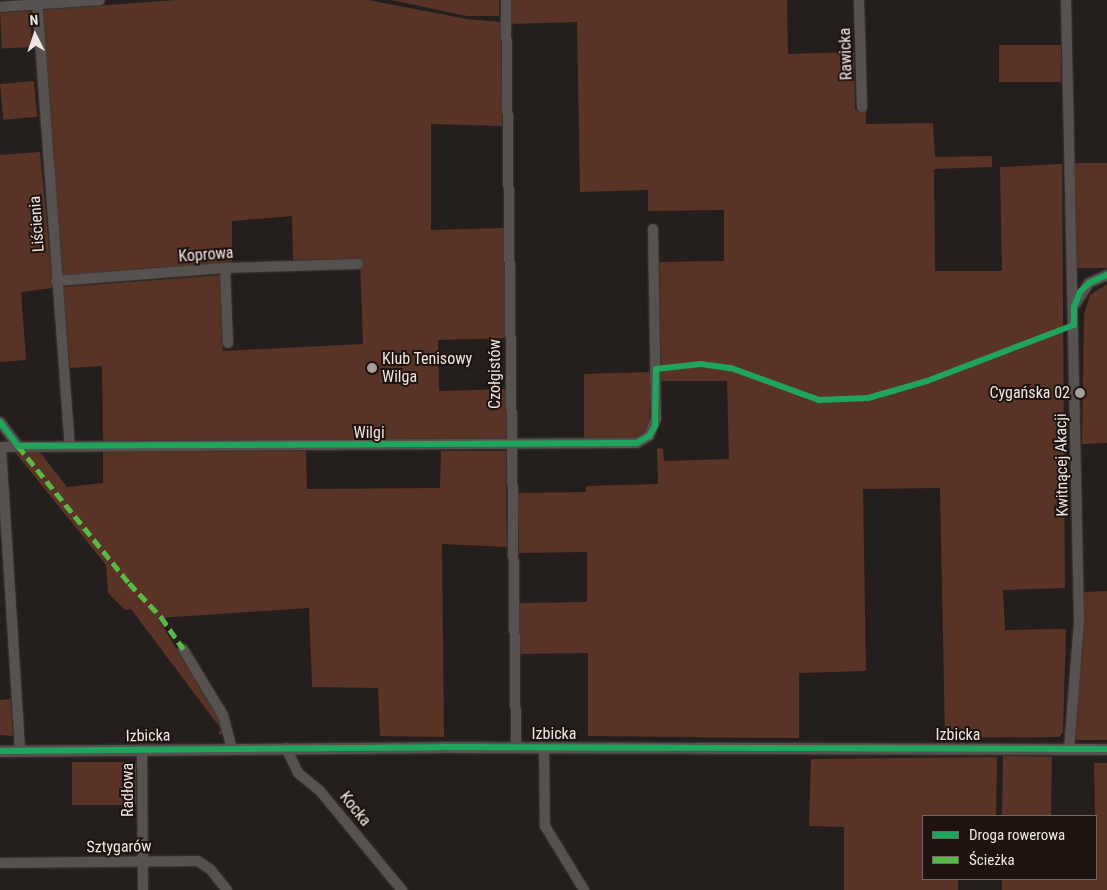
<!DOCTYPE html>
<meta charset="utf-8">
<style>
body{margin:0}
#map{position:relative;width:1107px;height:890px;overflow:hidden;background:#241e1c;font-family:"Roboto Condensed",sans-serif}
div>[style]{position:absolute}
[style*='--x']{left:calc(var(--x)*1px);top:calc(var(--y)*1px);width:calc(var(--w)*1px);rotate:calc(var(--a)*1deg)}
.green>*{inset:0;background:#593426;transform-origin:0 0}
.roads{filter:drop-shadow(0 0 1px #3e3837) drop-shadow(0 0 1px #3e3837)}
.minor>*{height:10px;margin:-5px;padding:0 5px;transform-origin:5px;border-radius:5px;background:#575250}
.tertiary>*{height:11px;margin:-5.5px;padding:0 5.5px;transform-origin:5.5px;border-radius:5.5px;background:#575250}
.quiet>*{height:5px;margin-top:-2.5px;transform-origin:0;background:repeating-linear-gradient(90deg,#58b947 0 10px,transparent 0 15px)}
.cycleway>*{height:6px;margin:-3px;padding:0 3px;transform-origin:3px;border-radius:3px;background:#20a55d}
.dots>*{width:14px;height:14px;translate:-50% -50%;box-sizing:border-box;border:2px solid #1e130f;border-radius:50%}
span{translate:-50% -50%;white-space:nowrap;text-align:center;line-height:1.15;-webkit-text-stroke:4px #1e130f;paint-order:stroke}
.street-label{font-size:16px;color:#efe6e3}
.poi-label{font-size:16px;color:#efe6e3}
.left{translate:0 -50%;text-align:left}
.right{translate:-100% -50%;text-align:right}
.legend{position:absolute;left:922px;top:815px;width:175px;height:65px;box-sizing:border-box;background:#1e130f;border:1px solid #726764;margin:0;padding:6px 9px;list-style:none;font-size:15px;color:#efe6e3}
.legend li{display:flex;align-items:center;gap:10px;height:25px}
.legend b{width:25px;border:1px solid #726764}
.north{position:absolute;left:10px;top:10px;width:50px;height:50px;-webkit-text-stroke:4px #1e130f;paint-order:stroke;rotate:356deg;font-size:14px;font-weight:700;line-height:20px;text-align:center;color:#efe6e3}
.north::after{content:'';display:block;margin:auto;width:18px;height:22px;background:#efe6e3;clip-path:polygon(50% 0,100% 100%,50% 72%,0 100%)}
</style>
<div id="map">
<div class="green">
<i style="clip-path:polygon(176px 0,368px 0,467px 19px,501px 22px,502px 126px,431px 124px,431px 230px,504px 228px,506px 338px,438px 340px,439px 391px,507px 389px,507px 441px,103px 441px,102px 366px,70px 368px,63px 287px,222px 275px,223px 351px,363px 344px,360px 259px,293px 260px,292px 216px,232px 221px,232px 264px,62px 276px,41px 10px)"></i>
<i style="clip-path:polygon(391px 0,499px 0,499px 16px,467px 16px)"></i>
<i style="clip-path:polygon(509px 0,787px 0,788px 54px,854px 52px,855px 110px,866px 110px,866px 124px,933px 123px,935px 157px,992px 156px,992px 167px,934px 169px,935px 271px,1002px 271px,1000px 167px,1062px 164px,1065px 588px,1003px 590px,1005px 630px,1066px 629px,1063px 732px,1059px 737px,945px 738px,940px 488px,863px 489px,866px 671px,799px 673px,799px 738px,588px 736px,588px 653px,519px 654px,519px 603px,587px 602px,587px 552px,519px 553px,518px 493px,586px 492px,586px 486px,658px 484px,657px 448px,663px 449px,664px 461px,729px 459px,727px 381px,661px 381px,659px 262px,724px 261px,724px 210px,648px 211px,648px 190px,580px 192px,577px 22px,509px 24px)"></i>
<i style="left:30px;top:11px;width:36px;height:30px;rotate:87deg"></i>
<i style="left:999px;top:45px;width:62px;height:37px"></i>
<i style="left:34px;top:81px;width:36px;height:34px;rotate:85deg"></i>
<i style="clip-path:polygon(40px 152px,53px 288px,21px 292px,26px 360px,0 362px,0 155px)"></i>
<i style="left:1107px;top:163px;width:105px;height:35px;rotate:90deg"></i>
<i style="clip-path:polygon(1107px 284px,1107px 443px,1082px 444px,1084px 314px,1090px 295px)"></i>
<i style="clip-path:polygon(651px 372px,649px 430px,634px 439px,584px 440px,584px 374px)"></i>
<i style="clip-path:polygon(14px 451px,39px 451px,67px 487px,103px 483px,103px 451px,306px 451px,307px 489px,440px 488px,441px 451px,506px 451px,507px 547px,442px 544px,444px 737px,380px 736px,378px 688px,312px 687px,309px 608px,158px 618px,186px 665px,197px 676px,214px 706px,227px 734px,218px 734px,221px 729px,131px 609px,125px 610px,108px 593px,106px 565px)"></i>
<i style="clip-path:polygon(1107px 591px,1107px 740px,1075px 740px,1078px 677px,1083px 649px,1084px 592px)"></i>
<i style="clip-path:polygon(11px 699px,13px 736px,0 735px,0 700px)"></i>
<i style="left:1003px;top:756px;width:49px;height:60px;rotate:1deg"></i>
<i style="clip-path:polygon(997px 757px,996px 816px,923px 816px,923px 879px,958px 879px,958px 890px,844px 890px,844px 827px,809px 826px,811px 759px)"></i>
<i style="left:72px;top:762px;width:64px;height:43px"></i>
<i style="clip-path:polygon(1094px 763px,1107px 763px,1107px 890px,1002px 890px,1002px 879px,1096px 879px)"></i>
</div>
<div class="roads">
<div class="minor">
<i style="--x:37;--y:0;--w:447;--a:85.8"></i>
<i style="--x:506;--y:0;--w:748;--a:89.23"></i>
<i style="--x:859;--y:0;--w:107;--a:88.4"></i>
<i style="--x:1066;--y:0;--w:622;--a:88.8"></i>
<i style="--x:1079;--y:622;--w:126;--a:94.5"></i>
<i style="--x:0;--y:7;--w:100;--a:-4"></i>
<i style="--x:225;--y:268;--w:75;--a:87.7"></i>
<i style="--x:56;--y:281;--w:169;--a:-4.4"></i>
<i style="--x:225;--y:268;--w:133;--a:-1.7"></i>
<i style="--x:1076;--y:303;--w:24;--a:-57"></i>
<i style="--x:1089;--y:283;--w:20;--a:-24"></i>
<i style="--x:0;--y:422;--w:30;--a:53"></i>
<i style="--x:0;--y:447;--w:637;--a:-0.36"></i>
<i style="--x:637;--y:443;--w:14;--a:-30"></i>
<i style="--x:649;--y:436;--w:18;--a:-68"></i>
<i style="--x:656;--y:419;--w:190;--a:-90.9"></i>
<i style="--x:1;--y:447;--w:305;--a:86.4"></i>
<i style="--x:183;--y:649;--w:77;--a:58.8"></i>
<i style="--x:223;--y:715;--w:35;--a:75"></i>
<i style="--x:286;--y:748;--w:28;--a:64"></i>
<i style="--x:298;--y:773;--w:28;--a:39"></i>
<i style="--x:320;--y:791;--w:129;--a:50.4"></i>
<i style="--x:544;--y:748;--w:78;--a:89.3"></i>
<i style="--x:545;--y:826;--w:75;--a:58.6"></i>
<i style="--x:142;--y:750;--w:140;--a:89.6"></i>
<i style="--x:0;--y:863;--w:198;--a:-0.6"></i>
<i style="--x:198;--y:861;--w:14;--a:34"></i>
<i style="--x:210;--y:869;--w:27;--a:51"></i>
</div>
<div class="tertiary">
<i style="--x:0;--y:751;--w:440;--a:-0.5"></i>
<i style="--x:440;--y:747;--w:667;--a:0.17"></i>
</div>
</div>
<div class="quiet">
<i style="--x:18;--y:446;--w:176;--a:51"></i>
<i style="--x:129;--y:583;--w:47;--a:46.7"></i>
<i style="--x:161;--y:617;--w:39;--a:55"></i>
</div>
<div class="cycleway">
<i style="--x:0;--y:422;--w:30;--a:53"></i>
<i style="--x:18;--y:446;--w:619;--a:-0.28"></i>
<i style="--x:637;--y:443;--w:14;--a:-30"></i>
<i style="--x:649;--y:436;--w:12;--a:-59"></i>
<i style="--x:655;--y:426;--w:57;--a:-89"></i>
<i style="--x:656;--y:369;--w:45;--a:-6.3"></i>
<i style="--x:701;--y:364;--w:30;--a:8"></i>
<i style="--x:731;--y:368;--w:94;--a:20"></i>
<i style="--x:819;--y:400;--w:49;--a:-2.3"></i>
<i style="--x:868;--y:398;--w:61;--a:-16.1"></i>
<i style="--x:927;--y:381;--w:157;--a:-20.9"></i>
<i style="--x:1074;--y:325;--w:18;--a:-90"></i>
<i style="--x:1074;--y:307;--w:16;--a:-68"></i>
<i style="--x:1080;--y:292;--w:13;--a:-45"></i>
<i style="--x:1089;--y:283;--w:20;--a:-24"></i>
<i style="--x:0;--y:751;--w:440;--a:-0.5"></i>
<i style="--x:440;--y:747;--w:667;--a:0.17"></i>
</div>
<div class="dots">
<i style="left:372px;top:368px;background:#a8a09d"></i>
<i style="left:1080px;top:393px;background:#a8a09d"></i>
</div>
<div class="street-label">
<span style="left:846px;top:54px;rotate:-92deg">Rawicka</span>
<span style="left:37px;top:224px;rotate:-94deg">Liścienia</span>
<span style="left:206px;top:255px;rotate:-4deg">Koprowa</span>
<span style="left:495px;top:374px;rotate:-90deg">Czołgistów</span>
<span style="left:369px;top:433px">Wilgi</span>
<span style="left:1062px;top:465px;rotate:-91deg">Kwitnącej Akacji</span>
<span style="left:554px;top:734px">Izbicka</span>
<span style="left:958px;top:735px">Izbicka</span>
<span style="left:148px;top:736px;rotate:-1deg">Izbicka</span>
<span style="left:128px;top:790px;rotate:-90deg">Radłowa</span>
<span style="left:355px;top:809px;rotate:51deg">Kocka</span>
<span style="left:119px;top:847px;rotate:-1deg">Sztygarów</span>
</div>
<div class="poi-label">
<span class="left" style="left:382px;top:368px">Klub Tenisowy<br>Wilga</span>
<span class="right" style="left:1070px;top:393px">Cygańska 02</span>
</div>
<ul class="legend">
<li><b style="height:6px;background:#20a55d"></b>Droga rowerowa</li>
<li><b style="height:6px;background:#58b947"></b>Ścieżka</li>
</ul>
<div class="north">N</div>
</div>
